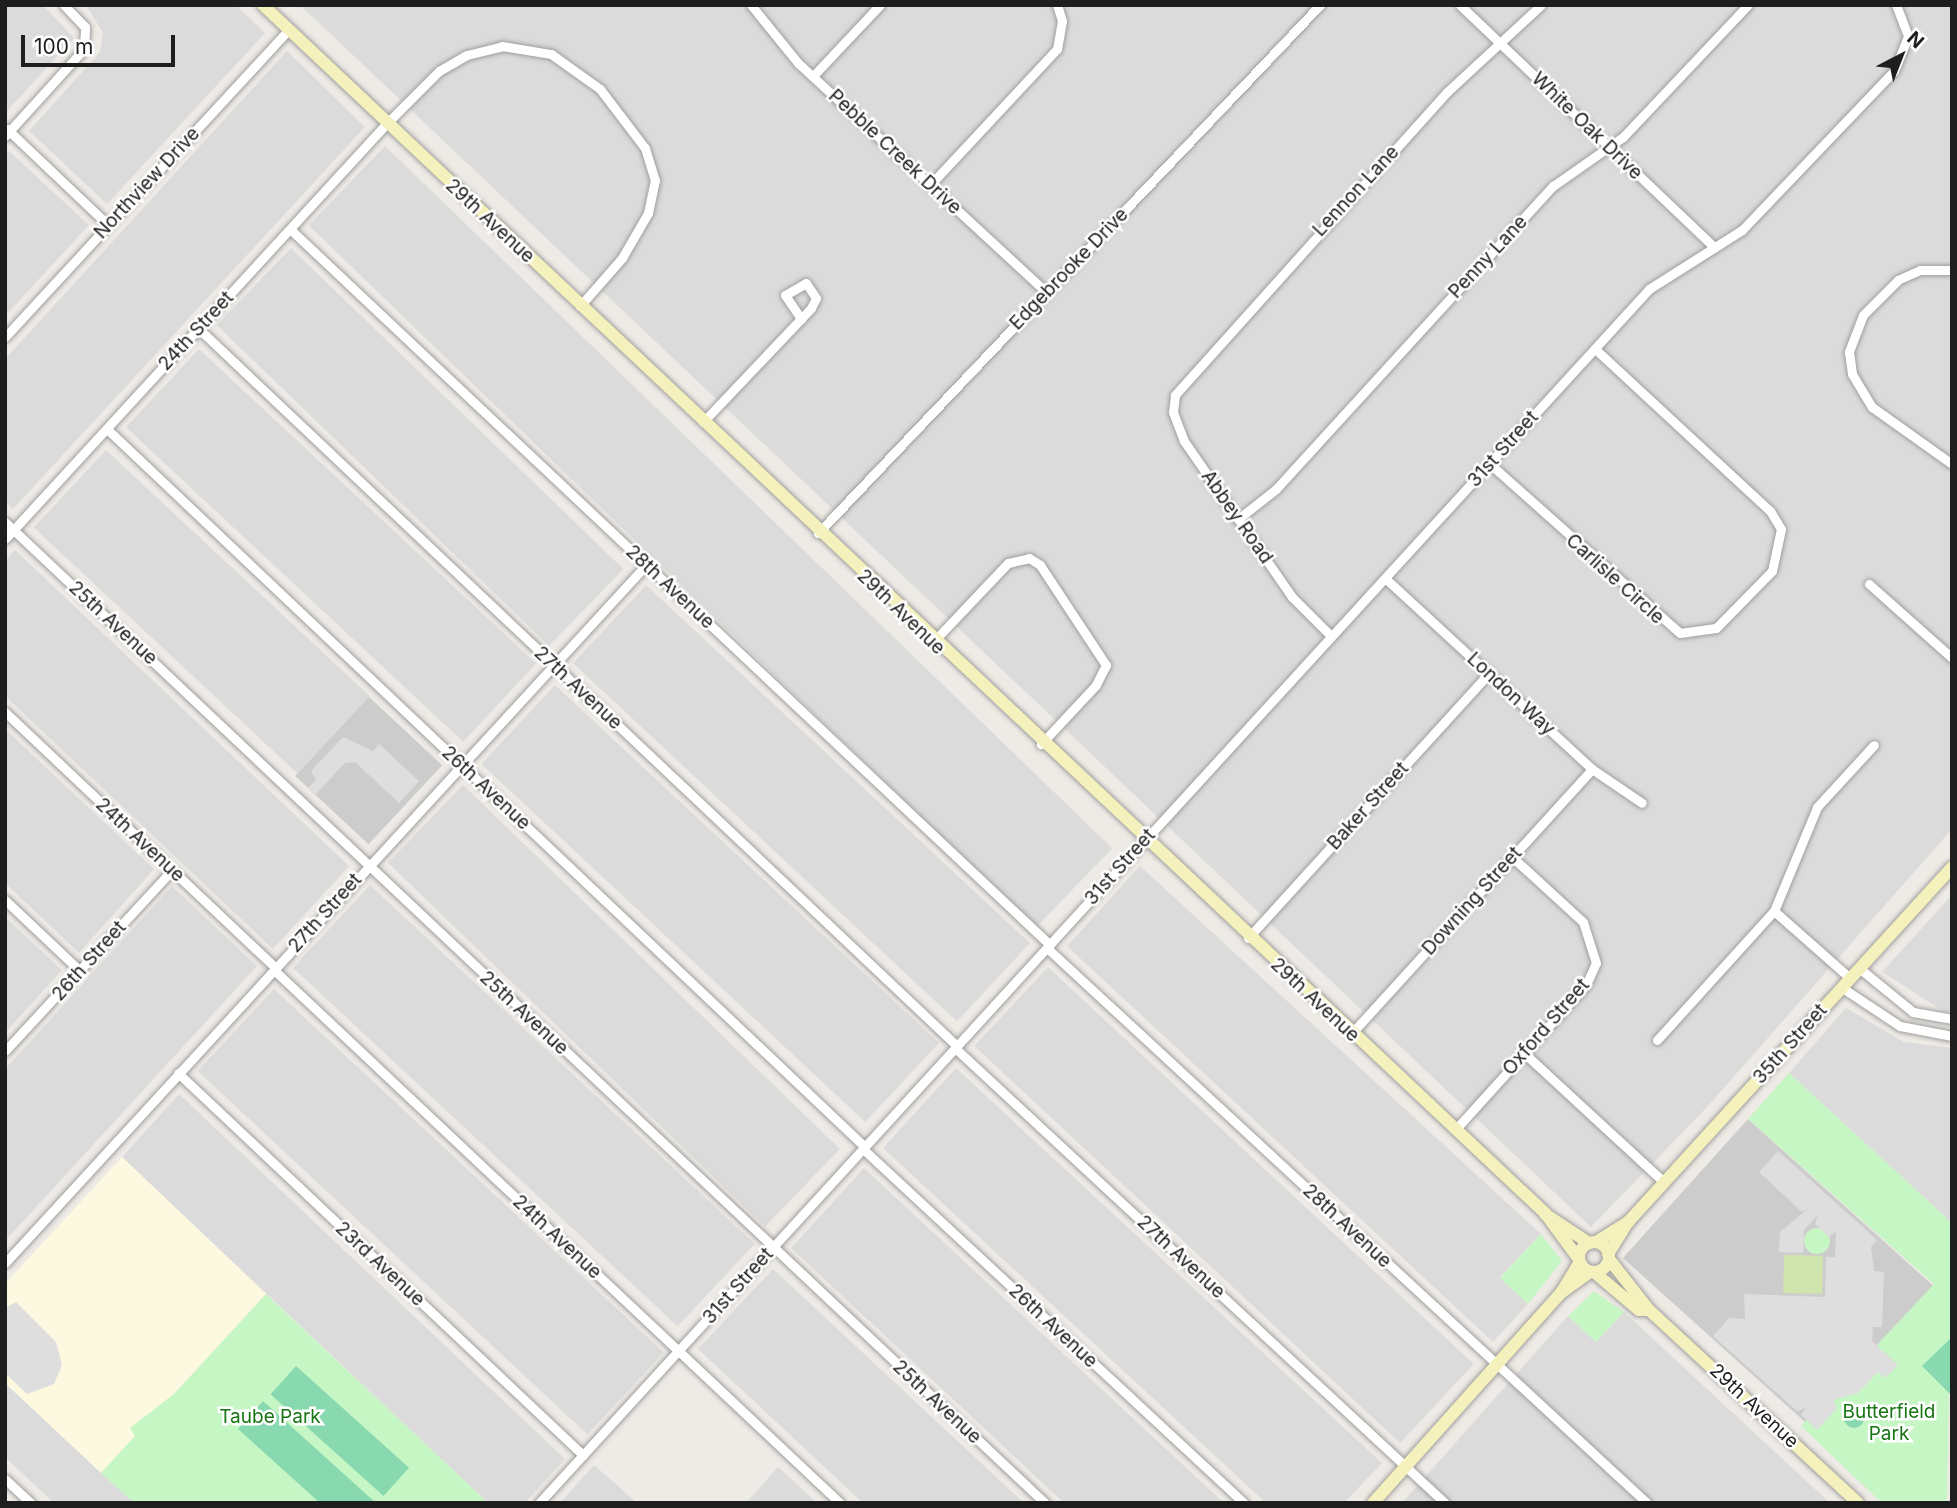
<!DOCTYPE html>
<style>
body{margin:0}
#map{position:relative;width:1957px;height:1508px;overflow:hidden;background:#eeeae5;font-family:Inter,sans-serif}
div>[style]{position:absolute}
[style*='--x']{left:calc(var(--x)*1px);top:calc(var(--y)*1px);width:calc(var(--w)*1px);rotate:calc(var(--a)*1deg)}
.residential>*{inset:0;background:#dcdbdb;transform-origin:0 0}
.education>*{inset:0;background:#fdf9e0}
.religious>*{inset:0;background:#ccc;transform-origin:0 0}
.grass>*{inset:0;background:#d0e5ae;transform-origin:0 0}
.park>*{inset:0;background:#c7f6c5}
.round{border-radius:50%}
.pitch>*{inset:0;background:#88d8b0;transform-origin:0 0}
.parking>*{inset:0;background:#dedede}
.roads{filter:drop-shadow(0 0 2px #9f9f9f) drop-shadow(0 0 2px #9f9f9f)}
.street>*{height:9px;margin:-4.5px;padding:0 4.5px;transform-origin:4.5px;border-radius:4.5px;background:#fff}
.secondary>*{height:12px;margin:-6px;padding:0 6px;transform-origin:6px;border-radius:6px;background:#f5f1bc}
.secondary>.ring{margin:-6px;padding:0;box-sizing:content-box;background:none;border:12px solid #f5f1bc;border-radius:50%}
span{translate:-50% -50%;white-space:nowrap;text-align:center;line-height:1.15;-webkit-text-stroke:5px #fff;paint-order:stroke}
.street-label{font-size:19px;color:#1e1e1e}
.park-label{font-size:19px;color:#177513}
.frame{position:absolute;inset:0;border:7px solid #1e1e1e;pointer-events:none}
.north{position:absolute;left:1866px;top:21px;width:70px;height:70px;-webkit-text-stroke:5px #fff;paint-order:stroke;rotate:42deg;font-size:19px;font-weight:700;line-height:28px;text-align:center;color:#1e1e1e}
.north::after{content:'';display:block;margin:auto;width:24px;height:32px;background:#1e1e1e;clip-path:polygon(50% 0,100% 100%,50% 72%,0 100%)}
.scale{position:absolute;left:21px;top:35px;width:154px;height:32px;box-sizing:border-box;border:4px solid #1e1e1e;border-top:0;padding-left:9px;font-size:21px;line-height:24px;white-space:nowrap;color:#1e1e1e;-webkit-text-stroke:5px #fff;paint-order:stroke}
</style>
<div id="map">
<div class="residential">
<i style="clip-path:polygon(5px 5px,43px 5px,74px 38px,7px 111px)"></i>
<i style="clip-path:polygon(86px 5px,236px 5px,265px 33px,107px 204px,29px 131px,100px 52px,103px 33px)"></i>
<i style="clip-path:polygon(300px 5px,1952px 5px,1952px 829px,1707px 1107px,1591px 1227px)"></i>
<i style="clip-path:polygon(287px 51px,365px 127px,13px 509px,5px 501px,5px 359px)"></i>
<i style="left:385px;top:146px;width:1011px;height:110px;rotate:44deg"></i>
<i style="clip-path:polygon(9px 151px,89px 225px,5px 316px,5px 156px)"></i>
<i style="left:291px;top:248px;width:462px;height:107px;rotate:44deg"></i>
<i style="left:199px;top:349px;width:461px;height:107px;rotate:43deg"></i>
<i style="left:106px;top:450px;width:361px;height:106px;rotate:43deg"></i>
<i style="clip-path:polygon(15px 550px,349px 866px,273px 949px,5px 696px,5px 561px)"></i>
<i style="left:646px;top:585px;width:525px;height:107px;rotate:43deg"></i>
<i style="left:555px;top:685px;width:525px;height:108px;rotate:43deg"></i>
<i style="clip-path:polygon(5px 729px,154px 869px,79px 953px,5px 883px)"></i>
<i style="left:463px;top:785px;width:524px;height:108px;rotate:44deg"></i>
<i style="clip-path:polygon(1140px 866px,1541px 1234px,1500px 1277px,1528px 1304px,1493px 1342px,1067px 946px)"></i>
<i style="left:370px;top:885px;width:526px;height:113px;rotate:43deg"></i>
<i style="clip-path:polygon(172px 886px,257px 966px,5px 1241px,5px 1069px)"></i>
<i style="clip-path:polygon(1952px 895px,1952px 1010px,1945px 1012px,1882px 972px)"></i>
<i style="clip-path:polygon(5px 917px,62px 970px,5px 1033px)"></i>
<i style="left:1048px;top:967px;width:582px;height:108px;rotate:43deg"></i>
<i style="left:274px;top:989px;width:533px;height:112px;rotate:43deg"></i>
<i style="clip-path:polygon(1846px 1008px,1904px 1042px,1952px 1048px,1952px 1223px,1789px 1073px)"></i>
<i style="clip-path:polygon(956px 1068px,1382px 1463px,1344px 1503px,1266px 1503px,883px 1148px)"></i>
<i style="clip-path:polygon(179px 1094px,565px 1459px,525px 1503px,488px 1503px,122px 1157px)"></i>
<i style="clip-path:polygon(864px 1168px,1224px 1503px,1064px 1503px,791px 1248px)"></i>
<i style="clip-path:polygon(773px 1269px,1024px 1503px,863px 1503px,698px 1349px)"></i>
<i style="clip-path:polygon(1624px 1312px,1830px 1503px,1402px 1503px,1568px 1316px,1596px 1342px)"></i>
<i style="clip-path:polygon(5px 1383px,134px 1503px,54px 1503px,5px 1457px)"></i>
<i style="clip-path:polygon(594px 1465px,637px 1503px,560px 1503px)"></i>
<i style="clip-path:polygon(778px 1467px,817px 1503px,746px 1503px)"></i>
</div>
<div class="education">
<i style="clip-path:polygon(122px 1157px,266px 1294px,101px 1473px,5px 1383px,5px 1284px)"></i>
</div>
<div class="religious">
<i style="left:369px;top:697px;width:100px;height:108px;rotate:43deg"></i>
<i style="left:1748px;top:1119px;width:249px;height:187px;rotate:42deg"></i>
</div>
<div class="grass">
<i style="left:1784px;top:1255px;width:39px;height:38px;rotate:1deg"></i>
</div>
<div class="park">
<i style="clip-path:polygon(1789px 1073px,1952px 1223px,1947px 1503px,1882px 1503px,1801px 1426px,1934px 1284px,1748px 1119px)"></i>
<i class="round" style="left:1804px;top:1228px;width:26px;height:26px"></i>
<i style="clip-path:polygon(1541px 1234px,1562px 1261px,1528px 1304px,1500px 1278px)"></i>
<i style="clip-path:polygon(1594px 1291px,1624px 1312px,1596px 1342px,1568px 1316px)"></i>
<i style="clip-path:polygon(266px 1294px,488px 1503px,134px 1503px,101px 1473px,135px 1436px,130px 1428px,175px 1393px)"></i>
</div>
<div class="pitch">
<i style="clip-path:polygon(1952px 1337px,1952px 1396px,1922px 1366px)"></i>
<i style="left:296px;top:1366px;width:152px;height:38px;rotate:42deg"></i>
<i style="clip-path:polygon(263px 1401px,376px 1503px,320px 1503px,238px 1429px)"></i>
<i class="round" style="left:1844px;top:1408px;width:20px;height:20px"></i>
</div>
<div class="parking">
<i style="clip-path:polygon(343px 737px,373px 751px,379px 744px,419px 781px,399px 803px,355px 762px,345px 763px,315px 795px,308px 788px,316px 780px,311px 771px)"></i>
<i style="clip-path:polygon(1778px 1151px,1877px 1240px,1871px 1247px,1874px 1271px,1884px 1272px,1882px 1327px,1873px 1327px,1872px 1341px,1898px 1365px,1885px 1378px,1878px 1372px,1858px 1393px,1833px 1400px,1837px 1408px,1817px 1430px,1801px 1415px,1806px 1408px,1797px 1411px,1713px 1336px,1729px 1318px,1745px 1319px,1744px 1294px,1825px 1297px,1826px 1257px,1835px 1257px,1836px 1231px,1829px 1237px,1815px 1224px,1818px 1215px,1804px 1230px,1803px 1253px,1779px 1252px,1780px 1232px,1810px 1207px,1802px 1212px,1759px 1172px)"></i>
<i style="clip-path:polygon(16px 1302px,56px 1342px,62px 1365px,54px 1384px,27px 1394px,5px 1373px,5px 1308px)"></i>
</div>
<div class="roads">
<div class="street">
<i style="--x:751;--y:5;--w:75;--a:51"></i>
<i style="--x:798;--y:63;--w:338;--a:42.7"></i>
<i style="--x:1460;--y:5;--w:351;--a:43.6"></i>
<i style="--x:813;--y:76;--w:98;--a:-46.7"></i>
<i style="--x:7;--y:129;--w:139;--a:43.5"></i>
<i style="--x:5;--y:136;--w:118;--a:-47.8"></i>
<i style="--x:84;--y:49;--w:22;--a:-87"></i>
<i style="--x:85;--y:27;--w:30;--a:-134"></i>
<i style="--x:930;--y:185;--w:186;--a:-47"></i>
<i style="--x:1057;--y:49;--w:28;--a:-80"></i>
<i style="--x:1062;--y:21;--w:17;--a:-107"></i>
<i style="--x:290;--y:229;--w:1044;--a:43.29"></i>
<i style="--x:1952;--y:270;--w:32;--a:180"></i>
<i style="--x:1920;--y:270;--w:24;--a:156"></i>
<i style="--x:1898;--y:280;--w:49;--a:135"></i>
<i style="--x:1863;--y:315;--w:40;--a:111"></i>
<i style="--x:1849;--y:352;--w:22;--a:82"></i>
<i style="--x:1852;--y:374;--w:39;--a:59"></i>
<i style="--x:1872;--y:407;--w:98;--a:35.5"></i>
<i style="--x:199;--y:329;--w:1043;--a:43.41"></i>
<i style="--x:5;--y:337;--w:418;--a:-47.3"></i>
<i style="--x:703;--y:422;--w:157;--a:-46.5"></i>
<i style="--x:811;--y:308;--w:11;--a:-63"></i>
<i style="--x:816;--y:298;--w:18;--a:-124"></i>
<i style="--x:806;--y:283;--w:24;--a:150"></i>
<i style="--x:785;--y:295;--w:29;--a:56"></i>
<i style="--x:107;--y:429;--w:1044;--a:43.45"></i>
<i style="--x:1490;--y:464;--w:254;--a:41.7"></i>
<i style="--x:1680;--y:633;--w:36;--a:-8"></i>
<i style="--x:1716;--y:628;--w:80;--a:-45.5"></i>
<i style="--x:1772;--y:571;--w:43;--a:-77.9"></i>
<i style="--x:1781;--y:529;--w:21;--a:-121"></i>
<i style="--x:1770;--y:511;--w:238;--a:-137.2"></i>
<i style="--x:1238;--y:519;--w:48;--a:-38.3"></i>
<i style="--x:1276;--y:489;--w:411;--a:-47.6"></i>
<i style="--x:1553;--y:186;--w:85;--a:-35"></i>
<i style="--x:1623;--y:137;--w:182;--a:-46.6"></i>
<i style="--x:5;--y:522;--w:1430;--a:43.33"></i>
<i style="--x:818;--y:533;--w:729;--a:-46.45"></i>
<i style="--x:5;--y:539;--w:565;--a:-47.44"></i>
<i style="--x:387;--y:123;--w:74;--a:-45"></i>
<i style="--x:439;--y:71;--w:32;--a:-30"></i>
<i style="--x:467;--y:55;--w:36;--a:-14"></i>
<i style="--x:502;--y:46;--w:50;--a:9.3"></i>
<i style="--x:551;--y:54;--w:60;--a:35.5"></i>
<i style="--x:600;--y:89;--w:74;--a:52.7"></i>
<i style="--x:645;--y:148;--w:34;--a:73"></i>
<i style="--x:655;--y:180;--w:34;--a:102"></i>
<i style="--x:648;--y:213;--w:52;--a:120"></i>
<i style="--x:622;--y:258;--w:64;--a:131.2"></i>
<i style="--x:1385;--y:578;--w:282;--a:42.7"></i>
<i style="--x:1592;--y:769;--w:60;--a:34.2"></i>
<i style="--x:1869;--y:584;--w:111;--a:41.7"></i>
<i style="--x:1331;--y:636;--w:55;--a:-135"></i>
<i style="--x:1292;--y:597;--w:190;--a:-124.7"></i>
<i style="--x:1184;--y:441;--w:31;--a:-111"></i>
<i style="--x:1173;--y:412;--w:17;--a:-83"></i>
<i style="--x:1175;--y:395;--w:407;--a:-48.1"></i>
<i style="--x:1447;--y:92;--w:128;--a:-42.8"></i>
<i style="--x:933;--y:642;--w:109;--a:-46.5"></i>
<i style="--x:1008;--y:563;--w:22;--a:-13"></i>
<i style="--x:1029;--y:558;--w:13;--a:32"></i>
<i style="--x:1040;--y:565;--w:120;--a:56.6"></i>
<i style="--x:1106;--y:665;--w:22;--a:117"></i>
<i style="--x:1096;--y:685;--w:81;--a:133"></i>
<i style="--x:5;--y:712;--w:373;--a:43.4"></i>
<i style="--x:5;--y:900;--w:103;--a:43.4"></i>
<i style="--x:1774;--y:911;--w:101;--a:41.4"></i>
<i style="--x:1248;--y:938;--w:358;--a:-47.7"></i>
<i style="--x:1047;--y:948;--w:817;--a:42.77"></i>
<i style="--x:1859;--y:968;--w:70;--a:39.2"></i>
<i style="--x:1913;--y:1012;--w:40;--a:10"></i>
<i style="--x:274;--y:970;--w:777;--a:43.28"></i>
<i style="--x:1841;--y:987;--w:71;--a:33.5"></i>
<i style="--x:1900;--y:1026;--w:53;--a:10.9"></i>
<i style="--x:1351;--y:1034;--w:358;--a:-47.7"></i>
<i style="--x:1657;--y:1040;--w:174;--a:-47.8"></i>
<i style="--x:1774;--y:911;--w:113;--a:-67.5"></i>
<i style="--x:1817;--y:807;--w:84;--a:-47.4"></i>
<i style="--x:955;--y:1048;--w:669;--a:42.88"></i>
<i style="--x:5;--y:1051;--w:246;--a:-47.3"></i>
<i style="--x:1524;--y:1053;--w:190;--a:42.7"></i>
<i style="--x:178;--y:1073;--w:557;--a:43.33"></i>
<i style="--x:1455;--y:1130;--w:195;--a:-47.9"></i>
<i style="--x:1586;--y:985;--w:24;--a:-66"></i>
<i style="--x:1596;--y:963;--w:43;--a:-107.6"></i>
<i style="--x:1583;--y:922;--w:96;--a:-137.5"></i>
<i style="--x:863;--y:1149;--w:520;--a:42.9"></i>
<i style="--x:5;--y:1263;--w:948;--a:-47.44"></i>
<i style="--x:5;--y:1479;--w:35;--a:43"></i>
<i style="--x:539;--y:1503;--w:1645;--a:-47.56"></i>
<i style="--x:1649;--y:289;--w:110;--a:-32.4"></i>
<i style="--x:1742;--y:230;--w:220;--a:-46.3"></i>
<i style="--x:1894;--y:71;--w:38;--a:-68"></i>
<i style="--x:1908;--y:36;--w:33;--a:-111"></i>
</div>
<div class="secondary">
<i style="--x:263;--y:5;--w:1761;--a:43.3"></i>
<i style="--x:1545;--y:1213;--w:56;--a:53.7"></i>
<i style="--x:1545;--y:1214;--w:53;--a:33.4"></i>
<i class="ring" style="left:1579px;top:1242px;width:18px;height:18px"></i>
<i style="--x:1596;--y:1242;--w:39;--a:-32"></i>
<i style="--x:1608;--y:1254;--w:39;--a:-58"></i>
<i style="--x:1629;--y:1221;--w:479;--a:-47.6"></i>
<i style="--x:1609;--y:1259;--w:65;--a:51.9"></i>
<i style="--x:1649;--y:1310;--w:284;--a:42.7"></i>
<i style="--x:1594;--y:1272;--w:59;--a:40.2"></i>
<i style="--x:1639;--y:1310;--w:10;--a:0"></i>
<i style="--x:1561;--y:1293;--w:36;--a:-36"></i>
<i style="--x:1373;--y:1503;--w:282;--a:-48.2"></i>
<i style="--x:1561;--y:1293;--w:35;--a:-59"></i>
</div>
</div>
<div class="street-label">
<span style="left:1587px;top:126px;rotate:44deg">White Oak Drive</span>
<span style="left:895px;top:152px;rotate:43deg">Pebble Creek Drive</span>
<span style="left:147px;top:183px;rotate:-47deg">Northview Drive</span>
<span style="left:1356px;top:191px;rotate:-47deg">Lennon Lane</span>
<span style="left:490px;top:221px;rotate:43deg">29th Avenue</span>
<span style="left:1488px;top:257px;rotate:-47deg">Penny Lane</span>
<span style="left:1069px;top:269px;rotate:-46deg">Edgebrooke Drive</span>
<span style="left:196px;top:331px;rotate:-47deg">24th Street</span>
<span style="left:1503px;top:449px;rotate:-48deg">31st Street</span>
<span style="left:1237px;top:517px;rotate:55deg">Abbey Road</span>
<span style="left:1615px;top:579px;rotate:42deg">Carlisle Circle</span>
<span style="left:670px;top:587px;rotate:43deg">28th Avenue</span>
<span style="left:901px;top:612px;rotate:44deg">29th Avenue</span>
<span style="left:113px;top:623px;rotate:43deg">25th Avenue</span>
<span style="left:578px;top:688px;rotate:43deg">27th Avenue</span>
<span style="left:1511px;top:694px;rotate:43deg">London Way</span>
<span style="left:486px;top:788px;rotate:43deg">26th Avenue</span>
<span style="left:1368px;top:806px;rotate:-48deg">Baker Street</span>
<span style="left:140px;top:840px;rotate:43deg">24th Avenue</span>
<span style="left:1120px;top:867px;rotate:-48deg">31st Street</span>
<span style="left:1472px;top:901px;rotate:-48deg">Downing Street</span>
<span style="left:325px;top:913px;rotate:-48deg">27th Street</span>
<span style="left:89px;top:961px;rotate:-48deg">26th Street</span>
<span style="left:1315px;top:1000px;rotate:43deg">29th Avenue</span>
<span style="left:524px;top:1013px;rotate:43deg">25th Avenue</span>
<span style="left:1546px;top:1027px;rotate:-49deg">Oxford Street</span>
<span style="left:1790px;top:1044px;rotate:-48deg">35th Street</span>
<span style="left:1347px;top:1226px;rotate:43deg">28th Avenue</span>
<span style="left:557px;top:1237px;rotate:43deg">24th Avenue</span>
<span style="left:1181px;top:1257px;rotate:43deg">27th Avenue</span>
<span style="left:380px;top:1264px;rotate:43deg">23rd Avenue</span>
<span style="left:738px;top:1286px;rotate:-48deg">31st Street</span>
<span style="left:1053px;top:1326px;rotate:43deg">26th Avenue</span>
<span style="left:937px;top:1402px;rotate:43deg">25th Avenue</span>
<span style="left:1754px;top:1406px;rotate:43deg">29th Avenue</span>
</div>
<div class="park-label">
<span style="left:1889px;top:1423px">Butterfield<br>Park</span>
<span style="left:270px;top:1417px">Taube Park</span>
</div>
<div class="frame"></div>
<div class="north">N</div>
<div class="scale">100 m</div>
</div>
